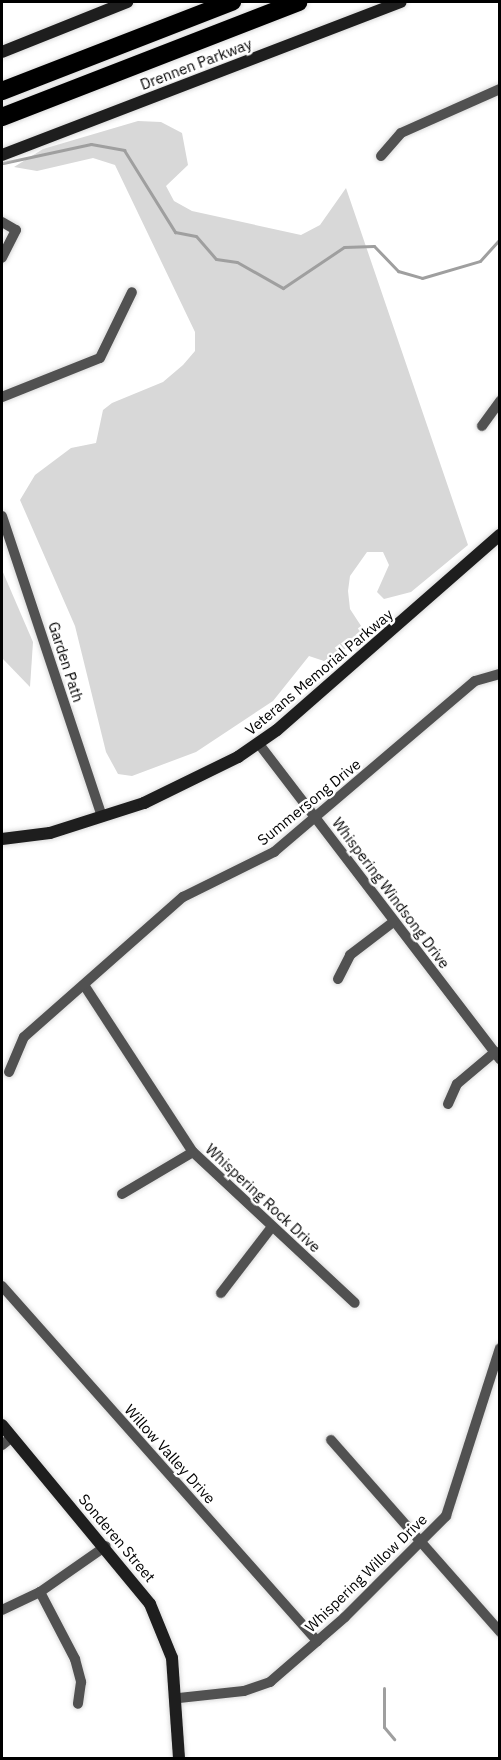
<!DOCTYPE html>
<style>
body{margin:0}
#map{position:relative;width:501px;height:1760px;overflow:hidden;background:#fff;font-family:"IBM Plex Sans",sans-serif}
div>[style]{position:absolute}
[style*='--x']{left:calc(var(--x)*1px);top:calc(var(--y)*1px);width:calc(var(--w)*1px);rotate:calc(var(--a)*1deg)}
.green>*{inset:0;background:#d8d8d8}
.stream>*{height:3px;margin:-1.5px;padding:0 1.5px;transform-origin:1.5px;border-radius:1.5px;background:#9f9f9f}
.roads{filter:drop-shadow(0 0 2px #dbdbdb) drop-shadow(0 0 2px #dbdbdb)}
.street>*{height:10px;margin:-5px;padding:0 5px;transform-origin:5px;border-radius:5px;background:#515151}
.secondary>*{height:12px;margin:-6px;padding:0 6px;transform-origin:6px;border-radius:6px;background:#1e1e1e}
.highway>*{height:18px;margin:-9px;padding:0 9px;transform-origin:9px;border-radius:9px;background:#000}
span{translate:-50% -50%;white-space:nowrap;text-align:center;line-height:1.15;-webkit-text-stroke:5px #fff;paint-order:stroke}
.street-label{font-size:15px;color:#000}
.frame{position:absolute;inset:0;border:3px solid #000;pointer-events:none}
</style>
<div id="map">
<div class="green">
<i style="clip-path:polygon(138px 121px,161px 122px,182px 133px,188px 165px,166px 186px,174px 201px,192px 211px,301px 235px,320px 225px,346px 188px,468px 545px,411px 592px,384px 599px,377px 592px,389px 565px,383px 552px,367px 552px,350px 576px,348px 591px,350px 609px,365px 632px,357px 642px,324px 661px,309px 656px,273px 701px,196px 752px,132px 776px,118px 774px,106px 752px,75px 626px,20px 500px,35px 475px,71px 448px,96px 443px,103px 410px,112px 403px,163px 382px,183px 365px,195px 351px,195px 332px,115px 165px,93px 158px,37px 171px,14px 167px,43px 149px)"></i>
<i style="clip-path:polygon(2px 570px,33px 642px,30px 687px,2px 658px)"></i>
</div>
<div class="stream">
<i style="--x:3;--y:163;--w:90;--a:-12.2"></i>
<i style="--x:91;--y:144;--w:34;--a:10"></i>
<i style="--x:124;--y:150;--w:97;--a:58.1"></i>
<i style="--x:175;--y:232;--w:21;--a:11"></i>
<i style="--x:196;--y:236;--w:30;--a:49"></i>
<i style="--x:216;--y:259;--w:21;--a:8"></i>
<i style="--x:237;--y:262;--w:53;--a:29.5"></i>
<i style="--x:283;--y:288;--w:73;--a:-33.9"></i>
<i style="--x:344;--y:247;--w:30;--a:-2"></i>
<i style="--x:374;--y:246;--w:35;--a:46"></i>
<i style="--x:398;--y:271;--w:25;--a:16"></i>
<i style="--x:422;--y:278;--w:60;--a:-16.3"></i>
<i style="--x:480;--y:261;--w:30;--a:-48"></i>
<i style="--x:384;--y:1688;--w:39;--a:90"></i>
<i style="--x:384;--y:1727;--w:16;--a:50"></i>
</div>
<div class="roads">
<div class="street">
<i style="--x:381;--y:156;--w:30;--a:-49"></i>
<i style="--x:401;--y:133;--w:108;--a:-24"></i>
<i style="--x:2;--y:222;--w:16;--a:30"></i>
<i style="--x:16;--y:230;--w:31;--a:117"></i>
<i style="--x:2;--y:397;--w:105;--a:-21.7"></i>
<i style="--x:100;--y:358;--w:73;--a:-64.1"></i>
<i style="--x:482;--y:426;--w:31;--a:-54"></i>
<i style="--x:2;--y:516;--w:317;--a:71.6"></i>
<i style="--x:259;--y:744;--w:397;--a:52.6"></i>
<i style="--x:338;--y:979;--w:27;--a:-63"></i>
<i style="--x:350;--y:955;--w:53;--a:-37.3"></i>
<i style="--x:84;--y:985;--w:199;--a:56.9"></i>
<i style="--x:193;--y:1152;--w:221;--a:43"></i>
<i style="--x:9;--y:1072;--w:38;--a:-67"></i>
<i style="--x:24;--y:1037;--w:212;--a:-41.4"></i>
<i style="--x:183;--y:897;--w:102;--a:-26.3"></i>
<i style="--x:274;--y:852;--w:264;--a:-40.4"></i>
<i style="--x:475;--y:681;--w:26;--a:-16"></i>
<i style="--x:448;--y:1104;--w:22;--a:-66"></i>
<i style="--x:457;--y:1084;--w:50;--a:-40.1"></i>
<i style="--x:122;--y:1194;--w:82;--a:-30.6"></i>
<i style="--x:2;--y:1286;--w:475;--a:48.4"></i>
<i style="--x:221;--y:1293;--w:82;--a:-52.4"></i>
<i style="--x:331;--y:1440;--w:256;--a:48.6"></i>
<i style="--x:2;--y:1445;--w:13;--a:-39"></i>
<i style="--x:40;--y:1592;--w:76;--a:62.4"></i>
<i style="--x:75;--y:1659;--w:24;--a:75"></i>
<i style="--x:81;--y:1682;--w:22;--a:98"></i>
<i style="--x:2;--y:1610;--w:42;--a:-25.3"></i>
<i style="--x:40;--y:1592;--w:80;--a:-34.9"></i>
<i style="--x:179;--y:1698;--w:65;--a:-6.1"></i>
<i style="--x:244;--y:1691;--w:28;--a:-19"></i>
<i style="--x:270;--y:1682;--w:99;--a:-40.9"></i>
<i style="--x:345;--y:1617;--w:143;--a:-45"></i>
<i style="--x:446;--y:1516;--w:176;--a:-72.2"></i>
</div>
<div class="secondary">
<i style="--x:2;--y:52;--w:135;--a:-21.8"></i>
<i style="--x:2;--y:155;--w:427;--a:-21"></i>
<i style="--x:2;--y:839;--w:48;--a:-7.1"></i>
<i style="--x:50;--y:833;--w:99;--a:-17.7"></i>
<i style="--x:144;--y:803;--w:105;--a:-26.1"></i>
<i style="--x:238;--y:757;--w:47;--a:-34.7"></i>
<i style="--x:277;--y:730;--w:296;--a:-41.2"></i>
<i style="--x:2;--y:1425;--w:232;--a:50.4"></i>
<i style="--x:150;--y:1604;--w:58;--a:67.8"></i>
<i style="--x:172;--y:1658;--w:100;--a:86"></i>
</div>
<div class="highway">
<i style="--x:2;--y:91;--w:247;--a:-21.2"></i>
<i style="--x:2;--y:117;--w:318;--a:-21.2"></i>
</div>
</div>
<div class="street-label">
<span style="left:196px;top:64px;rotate:-21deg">Drennen Parkway</span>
<span style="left:66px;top:662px;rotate:72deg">Garden Path</span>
<span style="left:319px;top:672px;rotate:-40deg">Veterans Memorial Parkway</span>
<span style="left:309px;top:802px;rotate:-39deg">Summersong Drive</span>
<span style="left:391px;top:893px;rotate:53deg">Whispering Windsong Drive</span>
<span style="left:263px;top:1198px;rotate:43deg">Whispering Rock Drive</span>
<span style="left:170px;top:1454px;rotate:48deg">Willow Valley Drive</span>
<span style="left:117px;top:1538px;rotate:50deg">Sonderen Street</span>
<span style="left:366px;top:1573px;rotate:-44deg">Whispering Willow Drive</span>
</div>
<div class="frame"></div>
</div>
